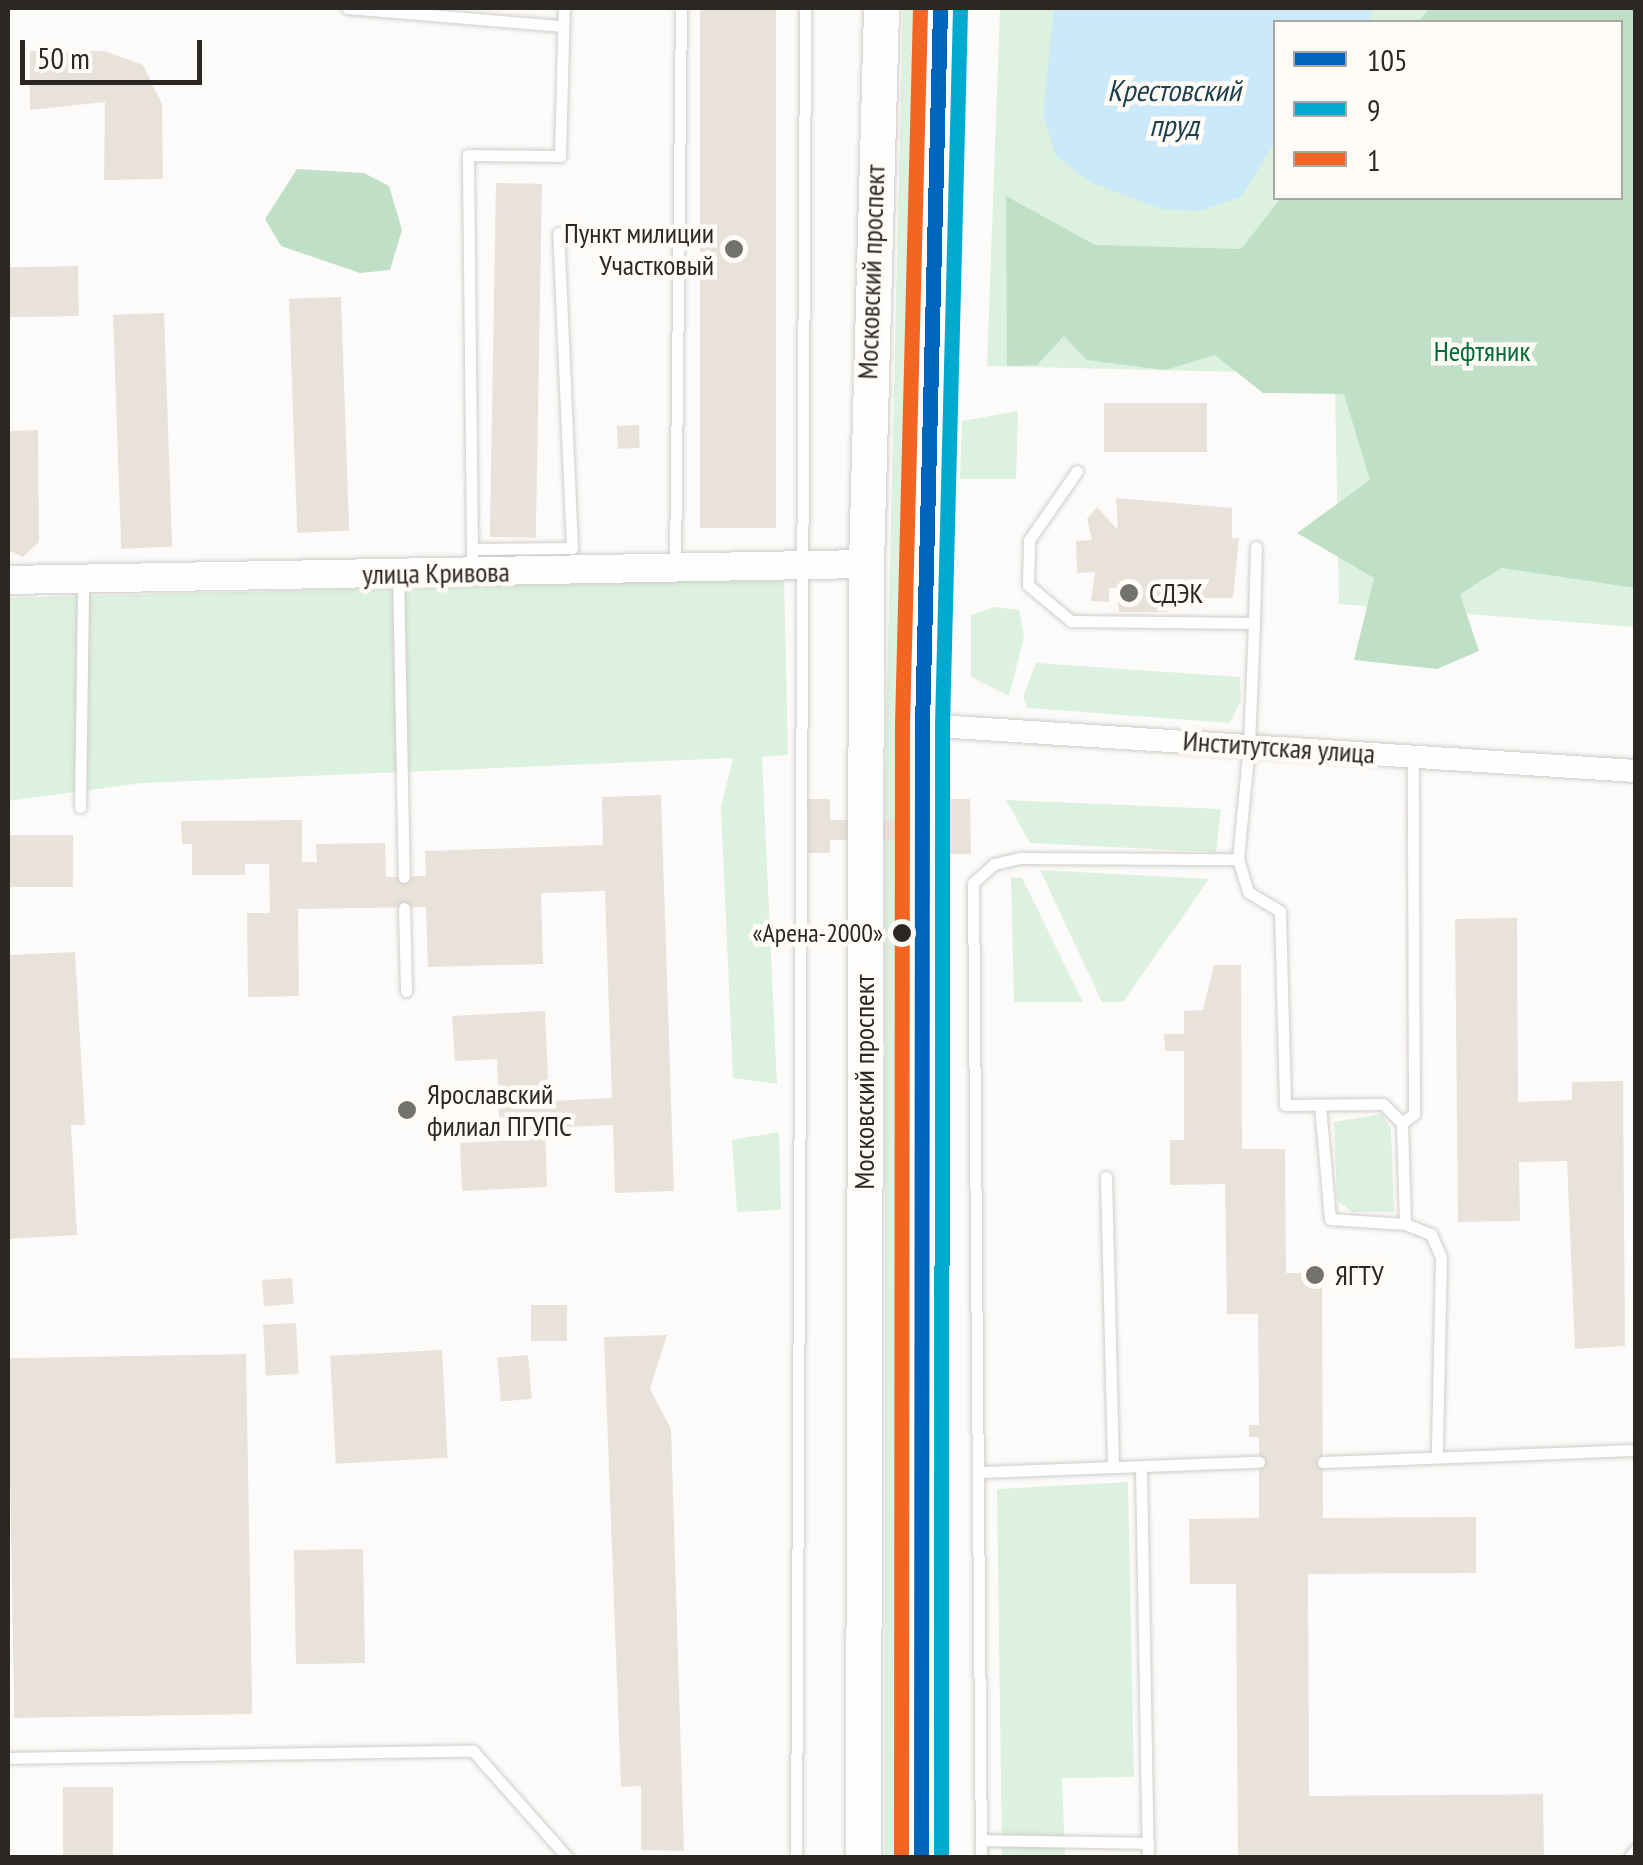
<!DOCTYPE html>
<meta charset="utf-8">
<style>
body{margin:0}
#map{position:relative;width:1643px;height:1865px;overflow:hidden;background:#fdfbf9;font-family:"PT Sans Narrow",sans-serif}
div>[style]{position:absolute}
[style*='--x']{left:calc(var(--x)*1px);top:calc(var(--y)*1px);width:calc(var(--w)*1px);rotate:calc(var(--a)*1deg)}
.green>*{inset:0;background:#dcf1df}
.forest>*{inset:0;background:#bfe0c6}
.water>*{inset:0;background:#cbe9f8}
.building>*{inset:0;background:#e8e2db;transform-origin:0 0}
.roads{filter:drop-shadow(0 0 2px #cfcdca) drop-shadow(0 0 2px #cfcdca)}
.service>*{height:11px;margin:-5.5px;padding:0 5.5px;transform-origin:5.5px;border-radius:5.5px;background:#fffefe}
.minor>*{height:22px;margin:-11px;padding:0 11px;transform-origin:11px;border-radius:11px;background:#fffefe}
.tertiary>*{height:28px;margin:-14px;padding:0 14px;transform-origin:14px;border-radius:14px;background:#fffefe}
.primary>*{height:35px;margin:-17.5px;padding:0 17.5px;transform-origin:17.5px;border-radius:17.5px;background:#fffefe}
.bus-1>*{height:15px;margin:-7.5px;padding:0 7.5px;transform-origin:7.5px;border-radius:7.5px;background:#0065bd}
.bus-2>*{height:15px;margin:-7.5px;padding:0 7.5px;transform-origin:7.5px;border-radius:7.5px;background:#00a9ce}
.bus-3>*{height:15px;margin:-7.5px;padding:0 7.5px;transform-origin:7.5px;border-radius:7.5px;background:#f26522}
.dots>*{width:28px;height:28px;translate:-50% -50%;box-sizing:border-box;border:5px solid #fffbf7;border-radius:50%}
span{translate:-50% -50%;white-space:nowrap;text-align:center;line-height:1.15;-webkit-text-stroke:9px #fffbf7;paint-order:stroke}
.bus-label{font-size:26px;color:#2b2823}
.right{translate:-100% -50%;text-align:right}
.poi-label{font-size:28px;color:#2b2823}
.left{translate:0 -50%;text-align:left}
.street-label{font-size:28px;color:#2b2823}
.park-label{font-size:28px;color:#046a33}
.water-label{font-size:30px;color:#1e4150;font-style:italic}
.frame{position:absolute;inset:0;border:10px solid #2b2823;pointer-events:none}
.legend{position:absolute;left:1273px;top:20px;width:350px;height:180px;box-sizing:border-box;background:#fffbf7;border:2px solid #aaa7a2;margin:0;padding:12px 18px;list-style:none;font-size:30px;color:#2b2823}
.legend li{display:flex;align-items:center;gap:20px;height:50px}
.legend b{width:50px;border:2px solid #aaa7a2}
.scale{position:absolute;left:20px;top:40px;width:182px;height:45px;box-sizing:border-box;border:5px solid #2b2823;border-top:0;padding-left:12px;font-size:30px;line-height:35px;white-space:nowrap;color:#2b2823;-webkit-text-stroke:8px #fffbf7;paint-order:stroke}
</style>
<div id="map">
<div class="green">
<i style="clip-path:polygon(903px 8px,918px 8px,900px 757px,899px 1857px,885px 1858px,885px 775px)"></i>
<i style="clip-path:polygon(evenodd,1000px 8px,1635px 8px,1635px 627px,1339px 604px,1335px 389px,1246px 372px,987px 366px,1000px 8px,1276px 22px,1620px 22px,1620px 198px,1276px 198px,1276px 22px)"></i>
<i style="clip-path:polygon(1018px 411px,1016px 479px,960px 479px,962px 421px)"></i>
<i style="clip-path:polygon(784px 578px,788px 755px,762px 757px,777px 1084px,733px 1078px,721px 807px,733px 758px,142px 783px,8px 801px,8px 598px)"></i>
<i style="clip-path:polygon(995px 607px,1019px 610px,1024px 637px,1009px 696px,971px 677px,971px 615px)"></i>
<i style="clip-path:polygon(1036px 663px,1240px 677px,1241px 701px,1230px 723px,1028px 708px,1023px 697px)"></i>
<i style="clip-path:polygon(1006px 800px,1221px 809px,1216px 852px,1030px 843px)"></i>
<i style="clip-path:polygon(1040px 870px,1209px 879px,1123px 1002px,1102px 1002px)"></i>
<i style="clip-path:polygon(1011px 877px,1022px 878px,1083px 1002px,1014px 1002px)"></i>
<i style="clip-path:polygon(1382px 1114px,1391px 1129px,1394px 1212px,1352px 1212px,1337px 1200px,1334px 1122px)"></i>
<i style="clip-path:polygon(779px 1132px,781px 1210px,737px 1212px,732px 1140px)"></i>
<i style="clip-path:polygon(1128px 1482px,1134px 1777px,1062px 1778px,1065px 1857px,1002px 1857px,997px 1489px)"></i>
</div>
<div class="forest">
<i style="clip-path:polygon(1430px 8px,1636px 8px,1635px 588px,1502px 568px,1460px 594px,1479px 651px,1437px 669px,1354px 660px,1374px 578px,1297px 533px,1370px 480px,1344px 394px,1263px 393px,1215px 355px,1165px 370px,1087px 360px,1064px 336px,1037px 365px,1007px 366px,1006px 196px,1095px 245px,1241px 249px,1281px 198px,1620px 198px,1620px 22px,1418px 22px)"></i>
<i style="clip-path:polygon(297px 169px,364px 173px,389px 186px,402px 230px,390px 270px,360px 273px,281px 246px,265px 219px)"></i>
</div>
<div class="water">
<i style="clip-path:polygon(1054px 8px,1373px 8px,1368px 22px,1276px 22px,1275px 142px,1241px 197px,1199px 211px,1161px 209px,1092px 183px,1056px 156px,1043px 115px)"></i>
</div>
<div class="building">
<i style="left:700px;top:8px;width:76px;height:520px"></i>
<i style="clip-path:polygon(30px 51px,104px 51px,143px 65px,162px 104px,163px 179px,104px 180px,105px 102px,30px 110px)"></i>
<i style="left:496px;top:183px;width:46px;height:354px;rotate:1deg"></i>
<i style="left:78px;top:266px;width:50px;height:70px;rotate:89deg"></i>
<i style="left:341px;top:297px;width:234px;height:52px;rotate:88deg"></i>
<i style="left:164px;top:313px;width:234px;height:51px;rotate:88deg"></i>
<i style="left:1207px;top:403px;width:49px;height:103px;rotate:90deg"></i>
<i style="left:639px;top:425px;width:23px;height:22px;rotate:88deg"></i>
<i style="clip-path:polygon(38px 430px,39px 542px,23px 557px,8px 550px,8px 431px)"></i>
<i style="clip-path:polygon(1116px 498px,1232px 508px,1232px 538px,1239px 538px,1233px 598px,1167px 598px,1167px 612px,1119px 612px,1116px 588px,1109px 588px,1109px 602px,1091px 601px,1095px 572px,1077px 573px,1076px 541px,1092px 540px,1087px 519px,1097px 507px,1118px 530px)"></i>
<i style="clip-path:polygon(661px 795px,674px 1191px,615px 1193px,613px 1125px,545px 1128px,547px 1187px,462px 1191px,460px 1143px,500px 1141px,497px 1059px,455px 1061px,452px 1016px,545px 1011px,549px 1101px,612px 1098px,605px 891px,541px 893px,543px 964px,428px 967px,426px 907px,298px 909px,299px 996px,248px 997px,247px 913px,270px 913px,269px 864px,245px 864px,245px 875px,192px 875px,192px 844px,182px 844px,181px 821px,302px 820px,302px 862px,317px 862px,316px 844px,385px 843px,386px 877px,426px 876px,425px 851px,603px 845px,602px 797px)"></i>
<i style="clip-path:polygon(807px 799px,830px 799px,830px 820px,948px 820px,948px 799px,970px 799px,971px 854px,948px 854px,948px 840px,830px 840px,830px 853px,808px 853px)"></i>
<i style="left:73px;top:835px;width:52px;height:65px;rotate:90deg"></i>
<i style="clip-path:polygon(1517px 918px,1518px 1102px,1572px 1100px,1572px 1082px,1623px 1081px,1625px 1346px,1575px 1349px,1567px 1161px,1519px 1162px,1520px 1221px,1458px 1222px,1455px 919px)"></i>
<i style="clip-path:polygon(75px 952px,85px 1125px,71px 1125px,77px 1235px,8px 1239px,8px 955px)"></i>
<i style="clip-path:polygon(1214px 965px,1241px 965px,1242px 1149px,1285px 1149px,1286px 1273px,1322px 1273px,1323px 1518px,1476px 1517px,1476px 1573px,1308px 1574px,1309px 1796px,1543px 1794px,1544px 1858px,1238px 1858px,1236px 1584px,1190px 1584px,1189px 1519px,1259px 1518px,1259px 1437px,1249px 1437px,1249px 1425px,1259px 1425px,1258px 1314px,1227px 1314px,1225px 1184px,1170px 1185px,1170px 1140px,1184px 1140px,1184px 1051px,1165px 1051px,1164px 1034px,1184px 1034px,1184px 1011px,1203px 1010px)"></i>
<i style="left:292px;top:1278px;width:26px;height:30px;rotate:86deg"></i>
<i style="left:567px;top:1305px;width:36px;height:36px;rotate:90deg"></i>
<i style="left:296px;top:1323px;width:51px;height:33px;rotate:87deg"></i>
<i style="clip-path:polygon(667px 1335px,650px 1389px,671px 1429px,684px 1851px,641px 1850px,641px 1786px,621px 1787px,604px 1337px)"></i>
<i style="left:442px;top:1350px;width:108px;height:112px;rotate:87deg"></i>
<i style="left:246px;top:1354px;width:360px;height:238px;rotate:89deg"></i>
<i style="left:528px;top:1355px;width:44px;height:31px;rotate:85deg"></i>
<i style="left:363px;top:1549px;width:114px;height:69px;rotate:89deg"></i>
<i style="left:63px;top:1787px;width:50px;height:71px"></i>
</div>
<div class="roads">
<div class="service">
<i style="--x:347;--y:8;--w:217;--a:4.8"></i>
<i style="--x:472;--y:549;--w:394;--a:-90.6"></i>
<i style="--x:468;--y:155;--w:92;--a:0.6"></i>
<i style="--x:560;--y:156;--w:148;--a:-88.5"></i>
<i style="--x:675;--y:568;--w:560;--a:-89.39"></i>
<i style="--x:472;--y:572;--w:23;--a:-90"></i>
<i style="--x:472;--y:549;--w:100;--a:-0.6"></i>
<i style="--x:572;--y:548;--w:315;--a:-92.5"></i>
<i style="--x:398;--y:573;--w:304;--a:88.9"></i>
<i style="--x:1254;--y:623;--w:76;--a:-88.5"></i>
<i style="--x:80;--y:807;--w:228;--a:-89.2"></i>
<i style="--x:1238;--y:859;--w:34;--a:73"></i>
<i style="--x:1248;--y:892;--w:37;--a:31"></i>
<i style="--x:1280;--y:911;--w:194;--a:88.5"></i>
<i style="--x:1285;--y:1105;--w:98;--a:-0.6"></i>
<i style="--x:1383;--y:1104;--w:27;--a:45"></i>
<i style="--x:1402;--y:1123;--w:101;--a:88.3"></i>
<i style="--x:1405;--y:1224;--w:28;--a:21"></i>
<i style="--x:1431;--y:1234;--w:25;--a:67"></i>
<i style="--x:1441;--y:1257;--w:199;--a:91.2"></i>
<i style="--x:404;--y:908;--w:83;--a:88.6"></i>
<i style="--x:1320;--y:1105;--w:114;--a:85"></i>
<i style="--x:1330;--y:1219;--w:75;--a:3.8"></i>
<i style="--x:1402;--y:1123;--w:15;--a:-37"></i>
<i style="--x:1414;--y:1114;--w:358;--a:-90.2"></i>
<i style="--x:1106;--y:1177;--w:290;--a:88.6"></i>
<i style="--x:1323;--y:1462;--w:313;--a:-2.2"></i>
<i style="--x:1141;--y:1466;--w:392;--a:89"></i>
<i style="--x:981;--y:1472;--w:278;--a:-2.1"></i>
<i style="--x:8;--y:1758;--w:465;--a:-0.9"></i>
<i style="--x:473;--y:1751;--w:143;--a:48.4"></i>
<i style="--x:981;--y:1840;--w:167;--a:1"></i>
<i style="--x:796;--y:1858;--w:1850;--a:-89.72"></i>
<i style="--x:981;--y:1858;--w:975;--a:-90.47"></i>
<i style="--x:973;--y:883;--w:28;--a:-42"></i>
<i style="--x:994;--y:864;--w:28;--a:-13"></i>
<i style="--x:1021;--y:858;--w:217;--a:0.3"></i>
<i style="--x:1238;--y:859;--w:116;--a:-84.5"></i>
<i style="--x:1249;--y:744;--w:121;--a:-87.6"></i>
<i style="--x:1254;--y:623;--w:183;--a:-179.4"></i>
<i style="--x:1071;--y:621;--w:56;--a:-140.1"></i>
<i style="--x:1028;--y:585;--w:45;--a:-88.7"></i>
<i style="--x:1029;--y:540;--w:84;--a:-55.2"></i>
<i style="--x:1629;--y:1858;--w:11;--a:-52"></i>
</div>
<div class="minor">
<i style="--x:922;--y:725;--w:715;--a:3.69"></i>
</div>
<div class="tertiary">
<i style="--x:8;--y:580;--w:858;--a:-1.07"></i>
</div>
<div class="primary">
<i style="--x:863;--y:1858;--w:1294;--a:-89.87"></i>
<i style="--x:866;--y:564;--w:556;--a:-88.45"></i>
<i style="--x:921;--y:1858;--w:1133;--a:-89.95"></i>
<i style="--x:922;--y:725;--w:717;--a:-88.56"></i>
</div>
</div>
<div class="bus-1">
<i style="--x:921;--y:1858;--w:1133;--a:-89.95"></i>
<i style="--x:922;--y:725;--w:717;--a:-88.56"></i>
</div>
<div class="bus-2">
<i style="--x:941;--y:1858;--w:1133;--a:-89.95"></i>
<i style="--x:942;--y:725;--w:716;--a:-88.56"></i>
</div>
<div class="bus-3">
<i style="--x:901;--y:1858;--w:1133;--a:-89.95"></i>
<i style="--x:902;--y:725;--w:717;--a:-88.56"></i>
</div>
<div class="dots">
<i style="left:734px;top:249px;background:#74726e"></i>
<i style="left:1129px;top:593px;background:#74726e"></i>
<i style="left:902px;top:933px;background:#2b2823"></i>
<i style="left:407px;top:1110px;background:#74726e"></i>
<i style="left:1315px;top:1275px;background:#74726e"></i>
</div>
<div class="bus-label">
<span class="right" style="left:883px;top:933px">«Арена-2000»</span>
</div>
<div class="poi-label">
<span class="right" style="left:714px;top:249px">Пункт милиции<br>Участковый</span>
<span class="left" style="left:1149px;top:593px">СДЭК</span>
<span class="left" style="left:427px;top:1110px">Ярославский<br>филиал ПГУПС</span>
<span class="left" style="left:1335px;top:1275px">ЯГТУ</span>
</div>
<div class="street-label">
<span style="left:871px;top:272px;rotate:-88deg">Московский проспект</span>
<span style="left:436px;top:573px;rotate:-1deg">улица Кривова</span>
<span style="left:1279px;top:747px;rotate:4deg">Институтская улица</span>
<span style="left:864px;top:1082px;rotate:-90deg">Московский проспект</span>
</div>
<div class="park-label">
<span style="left:1482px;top:351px">Нефтяник</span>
</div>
<div class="water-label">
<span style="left:1174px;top:107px">Крестовский<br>пруд</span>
</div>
<div class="frame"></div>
<ul class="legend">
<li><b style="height:12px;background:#0065bd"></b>105</li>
<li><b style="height:12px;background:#00a9ce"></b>9</li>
<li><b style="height:12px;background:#f26522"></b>1</li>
</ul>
<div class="scale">50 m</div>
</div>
